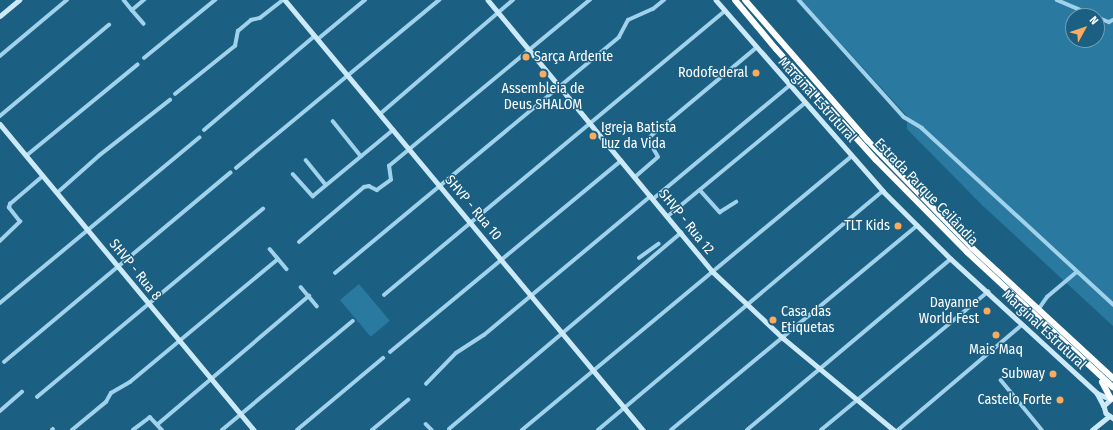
<!DOCTYPE html>
<meta charset="utf-8">
<style>
body{margin:0}
#map{position:relative;width:1113px;height:430px;overflow:hidden;background:#1b5f83;font-family:"Fira Sans Condensed",sans-serif}
div>[style]{position:absolute}
[style*='--x']{left:calc(var(--x)*1px);top:calc(var(--y)*1px);width:calc(var(--w)*1px);rotate:calc(var(--a)*1deg)}
.green>*{inset:0;background:#2a79a0;transform-origin:0 0}
.street>*{height:3.5px;margin:-1.75px;padding:0 1.75px;transform-origin:1.75px;border-radius:1.75px;background:#a0d2eb}
.secondary>*{height:4.5px;margin:-2.25px;padding:0 2.25px;transform-origin:2.25px;border-radius:2.25px;background:#cce9f8}
.highway>*{height:6px;margin:-3px;padding:0 3px;transform-origin:3px;border-radius:3px;background:#fff}
.dots>*{width:11px;height:11px;translate:-50% -50%;box-sizing:border-box;border:2px solid #1b5f83;border-radius:50%}
span{translate:-50% -50%;white-space:nowrap;text-align:center;line-height:1.15;-webkit-text-stroke:3px #1b5f83;paint-order:stroke}
.poi-label{font-size:14px;color:#fff}
.left{translate:0 -50%;text-align:left}
.right{translate:-100% -50%;text-align:right}
.street-label{font-size:14px;color:#fff}
.north{position:absolute;left:1065px;top:8px;width:40px;height:40px;box-sizing:border-box;background:#1b5f83;border:1px solid #769fb5;border-radius:50%;rotate:50deg;font-size:11px;font-weight:700;line-height:16px;text-align:center;color:#fff}
.north::after{content:'';display:block;margin:auto;width:14px;height:18px;background:#fcab5d;clip-path:polygon(50% 0,100% 100%,50% 72%,0 100%)}
</style>
<div id="map">
<div class="green">
<i style="clip-path:polygon(evenodd,801px 0,1113px 0,1113px 326px,982px 205px,907px 129px,907px 116px,801px 0,1073px 16px,1097px 16px,1097px 40px,1073px 40px,1073px 16px)"></i>
<i style="left:359px;top:284px;width:48px;height:25px;rotate:50deg"></i>
</div>
<div class="street">
<i style="--x:124;--y:0;--w:13;--a:51"></i>
<i style="--x:132;--y:10;--w:16;--a:-40"></i>
<i style="--x:799;--y:0;--w:157;--a:48.1"></i>
<i style="--x:904;--y:117;--w:21;--a:31"></i>
<i style="--x:922;--y:128;--w:260;--a:42.7"></i>
<i style="--x:1057;--y:0;--w:41;--a:22.8"></i>
<i style="--x:132;--y:10;--w:18;--a:49"></i>
<i style="--x:1097;--y:17;--w:13;--a:23"></i>
<i style="--x:1109;--y:22;--w:4;--a:-27"></i>
<i style="--x:318;--y:39;--w:61;--a:-39.7"></i>
<i style="--x:0;--y:56;--w:87;--a:-39.9"></i>
<i style="--x:144;--y:58;--w:92;--a:-39.2"></i>
<i style="--x:175;--y:94;--w:77;--a:-38.7"></i>
<i style="--x:235;--y:46;--w:15;--a:-79"></i>
<i style="--x:238;--y:31;--w:17;--a:-40"></i>
<i style="--x:251;--y:20;--w:9;--a:-13"></i>
<i style="--x:260;--y:18;--w:29;--a:-38"></i>
<i style="--x:380;--y:114;--w:175;--a:-40.6"></i>
<i style="--x:0;--y:116;--w:142;--a:-39.9"></i>
<i style="--x:333;--y:121;--w:45;--a:51.3"></i>
<i style="--x:204;--y:130;--w:145;--a:-40.3"></i>
<i style="--x:26;--y:156;--w:144;--a:-39.3"></i>
<i style="--x:306;--y:160;--w:32;--a:51"></i>
<i style="--x:236;--y:168;--w:264;--a:-39.6"></i>
<i style="--x:293;--y:174;--w:30;--a:48"></i>
<i style="--x:313;--y:196;--w:104;--a:-39.5"></i>
<i style="--x:635;--y:177;--w:30;--a:-41"></i>
<i style="--x:658;--y:157;--w:20;--a:-120"></i>
<i style="--x:648;--y:140;--w:6;--a:-51"></i>
<i style="--x:652;--y:135;--w:136;--a:-39.9"></i>
<i style="--x:700;--y:190;--w:30;--a:48"></i>
<i style="--x:720;--y:212;--w:19;--a:-32"></i>
<i style="--x:57;--y:193;--w:57;--a:-41.5"></i>
<i style="--x:100;--y:155;--w:89;--a:-38.2"></i>
<i style="--x:653;--y:199;--w:177;--a:-39.7"></i>
<i style="--x:668;--y:216;--w:178;--a:-39.5"></i>
<i style="--x:0;--y:241;--w:28;--a:-44"></i>
<i style="--x:20;--y:222;--w:18;--a:-128"></i>
<i style="--x:9;--y:208;--w:4;--a:-76"></i>
<i style="--x:10;--y:204;--w:43;--a:-40.3"></i>
<i style="--x:299;--y:242;--w:85;--a:-40.2"></i>
<i style="--x:364;--y:187;--w:5;--a:-11"></i>
<i style="--x:369;--y:186;--w:9;--a:27"></i>
<i style="--x:377;--y:190;--w:17;--a:-36"></i>
<i style="--x:391;--y:180;--w:14;--a:-98"></i>
<i style="--x:389;--y:166;--w:261;--a:-39.6"></i>
<i style="--x:270;--y:249;--w:26;--a:50"></i>
<i style="--x:639;--y:258;--w:24;--a:-36"></i>
<i style="--x:335;--y:273;--w:369;--a:-39.7"></i>
<i style="--x:619;--y:37;--w:19;--a:-62"></i>
<i style="--x:628;--y:20;--w:27;--a:-24"></i>
<i style="--x:653;--y:9;--w:14;--a:-39"></i>
<i style="--x:301;--y:287;--w:25;--a:50"></i>
<i style="--x:384;--y:295;--w:444;--a:-39.8"></i>
<i style="--x:0;--y:303;--w:259;--a:-39.7"></i>
<i style="--x:1038;--y:310;--w:16;--a:-55"></i>
<i style="--x:1047;--y:297;--w:39;--a:-40"></i>
<i style="--x:390;--y:352;--w:300;--a:-39.6"></i>
<i style="--x:4;--y:362;--w:295;--a:-39.9"></i>
<i style="--x:1001;--y:380;--w:65;--a:50.6"></i>
<i style="--x:426;--y:384;--w:43;--a:-45.9"></i>
<i style="--x:456;--y:353;--w:33;--a:-33"></i>
<i style="--x:484;--y:335;--w:217;--a:-39.8"></i>
<i style="--x:37;--y:397;--w:294;--a:-39.8"></i>
<i style="--x:0;--y:411;--w:29;--a:-41"></i>
<i style="--x:158;--y:424;--w:198;--a:-40.3"></i>
<i style="--x:426;--y:424;--w:8;--a:45"></i>
<i style="--x:449;--y:429;--w:304;--a:-40.2"></i>
<i style="--x:52;--y:430;--w:1;--a:-45"></i>
<i style="--x:72;--y:430;--w:44;--a:-39.5"></i>
<i style="--x:106;--y:402;--w:10;--a:-61"></i>
<i style="--x:111;--y:393;--w:22;--a:-30"></i>
<i style="--x:130;--y:382;--w:192;--a:-39.7"></i>
<i style="--x:133;--y:430;--w:21;--a:-37"></i>
<i style="--x:150;--y:417;--w:18;--a:47"></i>
<i style="--x:222;--y:430;--w:170;--a:-39.8"></i>
<i style="--x:297;--y:430;--w:112;--a:-39.9"></i>
<i style="--x:372;--y:430;--w:47;--a:-39.8"></i>
<i style="--x:522;--y:430;--w:429;--a:-39.7"></i>
<i style="--x:598;--y:430;--w:372;--a:-40"></i>
<i style="--x:671;--y:430;--w:320;--a:-39.7"></i>
<i style="--x:747;--y:430;--w:266;--a:-40"></i>
<i style="--x:821;--y:430;--w:217;--a:-39.6"></i>
<i style="--x:898;--y:430;--w:162;--a:-40.3"></i>
</div>
<div class="secondary">
<i style="--x:285;--y:0;--w:560;--a:50.22"></i>
<i style="--x:488;--y:0;--w:352;--a:50.4"></i>
<i style="--x:712;--y:271;--w:98;--a:43.3"></i>
<i style="--x:783;--y:338;--w:144;--a:39.7"></i>
<i style="--x:716;--y:0;--w:254;--a:48.8"></i>
<i style="--x:883;--y:191;--w:96;--a:45"></i>
<i style="--x:951;--y:259;--w:198;--a:42.5"></i>
<i style="--x:1097;--y:393;--w:15;--a:62"></i>
<i style="--x:0;--y:16;--w:25;--a:-40"></i>
<i style="--x:0;--y:124;--w:398;--a:50.3"></i>
<i style="--x:1097;--y:393;--w:14;--a:25"></i>
<i style="--x:1113;--y:398;--w:12;--a:138"></i>
<i style="--x:1104;--y:406;--w:7;--a:74"></i>
<i style="--x:1106;--y:413;--w:9;--a:36"></i>
<i style="--x:1092;--y:430;--w:22;--a:-39"></i>
</div>
<div class="highway">
<i style="--x:735;--y:0;--w:64;--a:50.1"></i>
<i style="--x:776;--y:49;--w:149;--a:48"></i>
<i style="--x:876;--y:160;--w:129;--a:45.3"></i>
<i style="--x:967;--y:252;--w:199;--a:42.8"></i>
<i style="--x:745;--y:0;--w:186;--a:48.9"></i>
<i style="--x:867;--y:140;--w:151;--a:45.8"></i>
<i style="--x:972;--y:248;--w:192;--a:42.7"></i>
<i style="--x:1102;--y:382;--w:19;--a:62"></i>
</div>
<div class="dots">
<i style="left:526px;top:57px;background:#fcab5d"></i>
<i style="left:756px;top:73px;background:#fcab5d"></i>
<i style="left:543px;top:74px;background:#fcab5d"></i>
<i style="left:593px;top:136px;background:#fcab5d"></i>
<i style="left:898px;top:226px;background:#fcab5d"></i>
<i style="left:987px;top:311px;background:#fcab5d"></i>
<i style="left:773px;top:320px;background:#fcab5d"></i>
<i style="left:996px;top:335px;background:#fcab5d"></i>
<i style="left:1053px;top:374px;background:#fcab5d"></i>
<i style="left:1060px;top:400px;background:#fcab5d"></i>
</div>
<div class="poi-label">
<span class="left" style="left:534px;top:57px">Sarça Ardente</span>
<span class="right" style="left:748px;top:73px">Rodofederal</span>
<span style="left:543px;top:97px">Assembleia de<br>Deus SHALOM</span>
<span class="left" style="left:601px;top:136px">Igreja Batista<br>Luz da Vida</span>
<span class="right" style="left:890px;top:226px">TLT Kids</span>
<span class="right" style="left:979px;top:311px">Dayanne<br>World Fest</span>
<span class="left" style="left:781px;top:320px">Casa das<br>Etiquetas</span>
<span style="left:996px;top:350px">Mais Maq</span>
<span class="right" style="left:1045px;top:374px">Subway</span>
<span class="right" style="left:1052px;top:400px">Castelo Forte</span>
</div>
<div class="street-label">
<span style="left:817px;top:100px;rotate:48deg">Marginal Estrutural</span>
<span style="left:926px;top:192px;rotate:46deg">Estrada Parque Ceilândia</span>
<span style="left:473px;top:208px;rotate:50deg">SHVP - Rua 10</span>
<span style="left:686px;top:222px;rotate:51deg">SHVP - Rua 12</span>
<span style="left:135px;top:270px;rotate:51deg">SHVP - Rua 8</span>
<span style="left:1044px;top:330px;rotate:43deg">Marginal Estrutural</span>
</div>
<div class="north">N</div>
</div>
